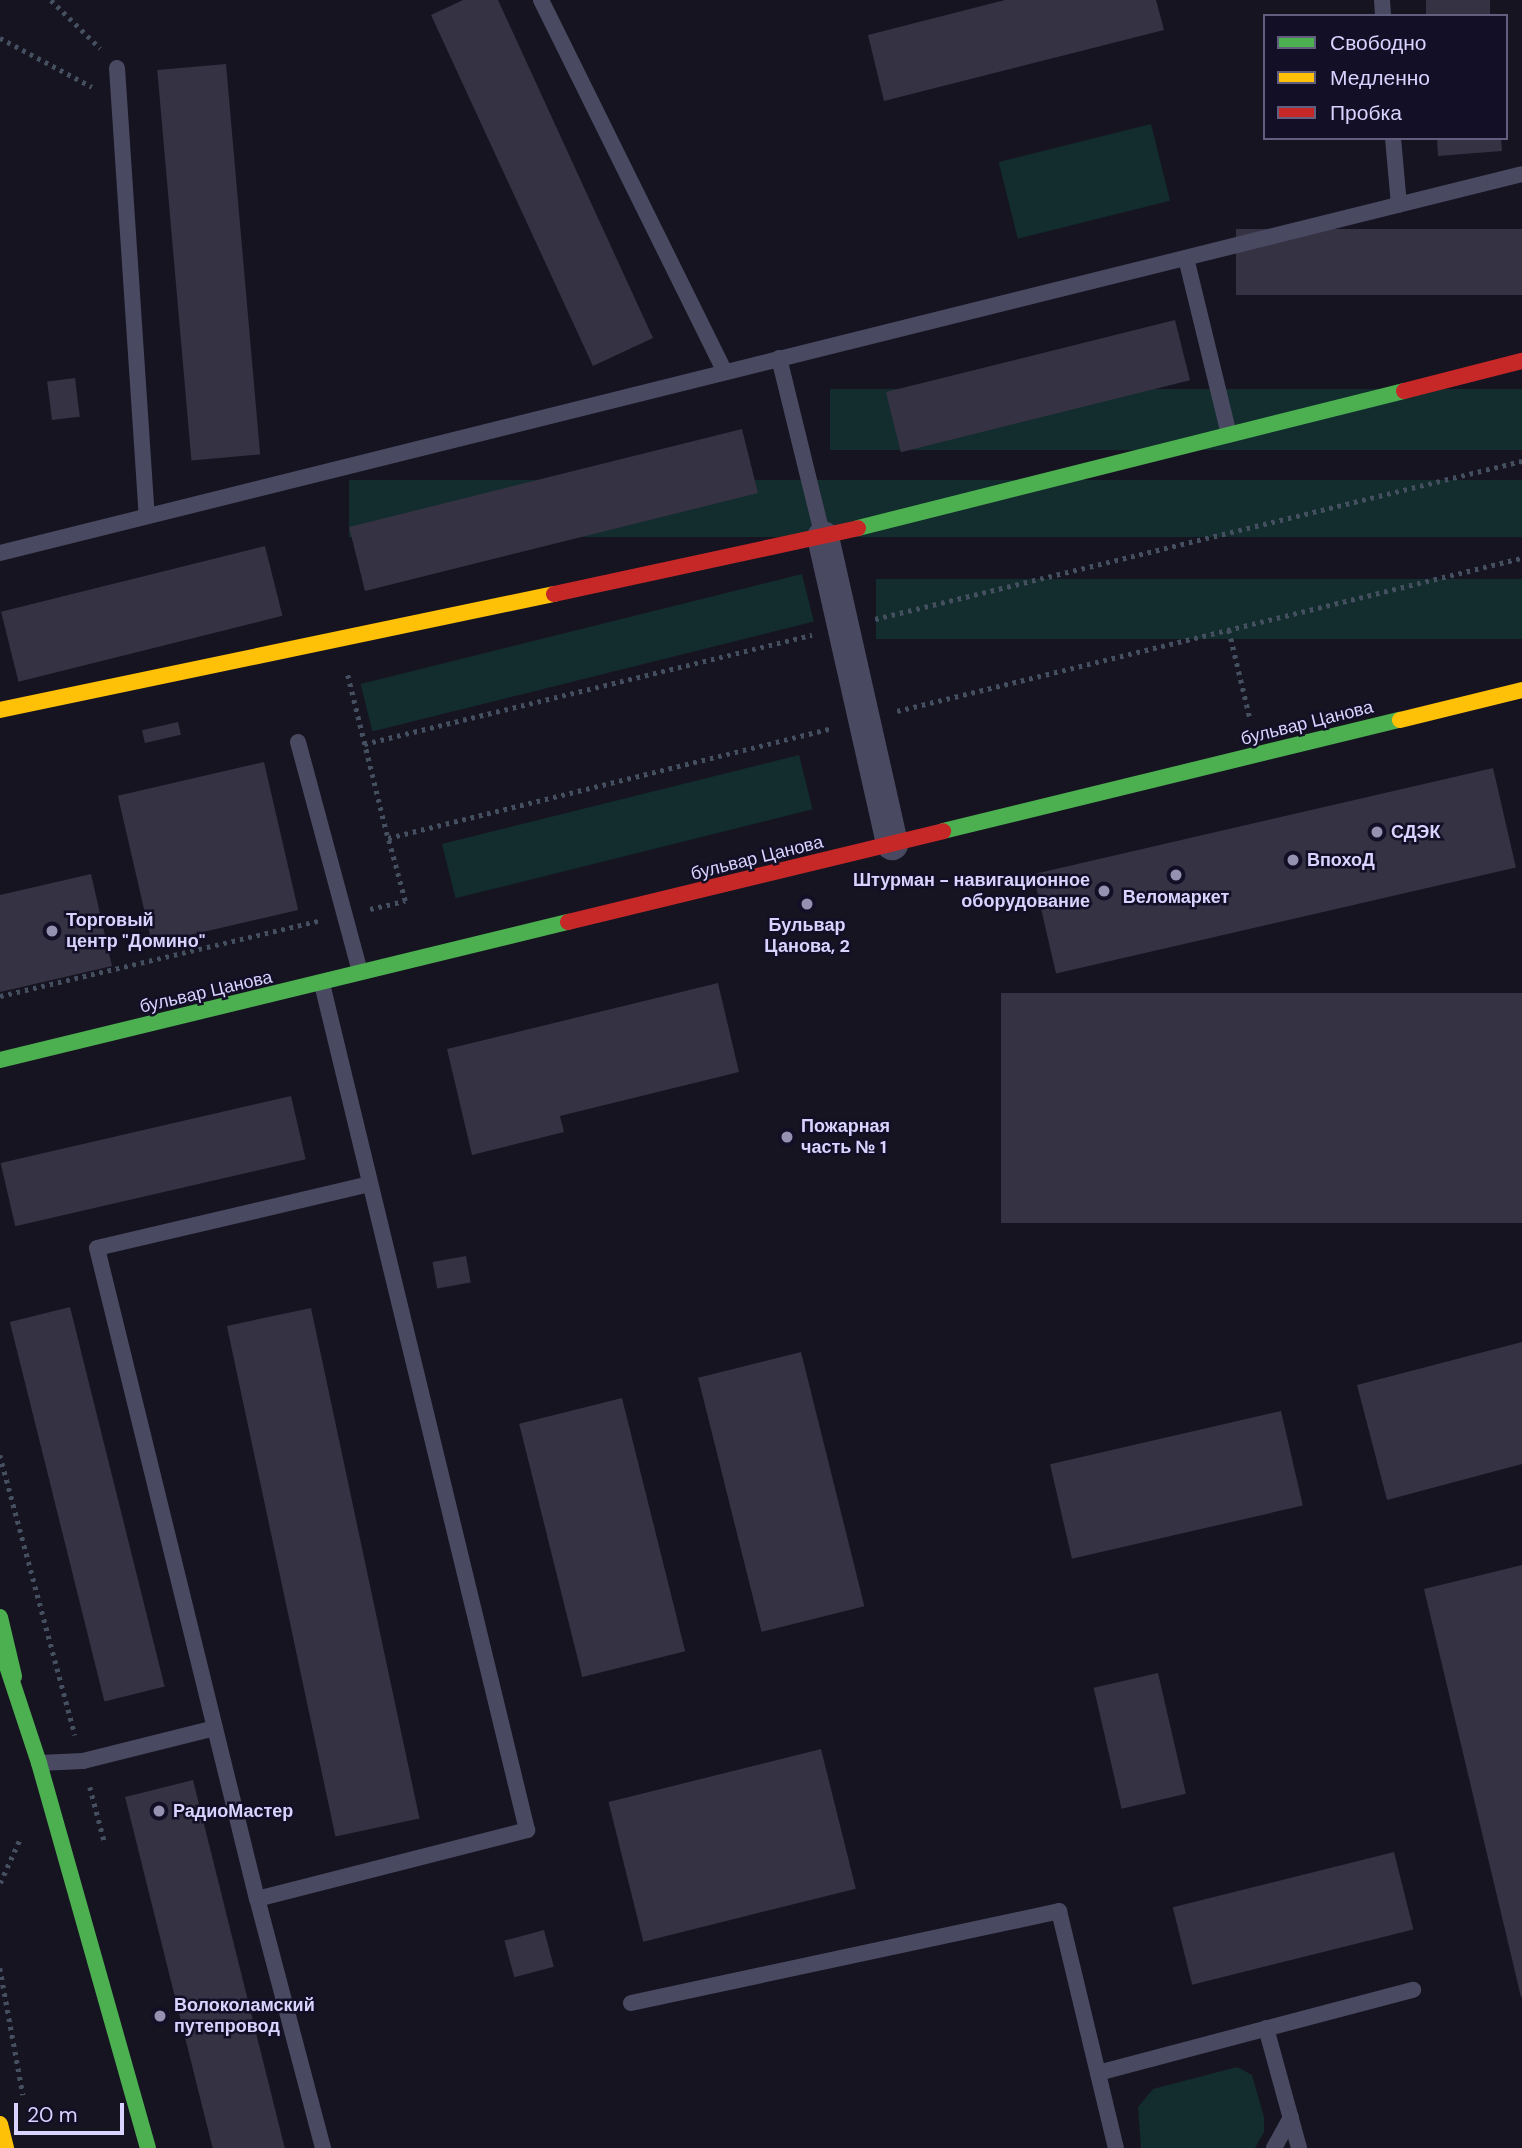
<!DOCTYPE html>
<meta charset="utf-8">
<style>
body{margin:0}
#map{position:relative;width:1522px;height:2148px;overflow:hidden;background:#161421;font-family:"DM Sans",sans-serif}
div>[style]{position:absolute}
[style*='--x']{left:calc(var(--x)*1px);top:calc(var(--y)*1px);width:calc(var(--w)*1px);rotate:calc(var(--a)*1deg)}
.green>*{inset:0;background:#132c2d;transform-origin:0 0}
.building>*{inset:0;background:#343243;transform-origin:0 0}
.path>*{height:4.5px;margin-top:-2.25px;transform-origin:0;background:repeating-linear-gradient(90deg,#44505f 0 3.5px,transparent 0 8.5px)}
.lane>*{height:16px;margin:-8px;padding:0 8px;transform-origin:8px;border-radius:8px;background:#4a4962}
.street>*{height:32px;margin:-16px;padding:0 16px;transform-origin:16px;border-radius:16px;background:#4a4962}
.fast>*{height:16px;margin:-8px;padding:0 8px;transform-origin:8px;border-radius:8px;background:#4caf50}
.slow>*{height:16px;margin:-8px;padding:0 8px;transform-origin:8px;border-radius:8px;background:#ffc107}
.jam>*{height:16px;margin:-8px;padding:0 8px;transform-origin:8px;border-radius:8px;background:#c62828}
.dots>*{width:19px;height:19px;translate:-50% -50%;box-sizing:border-box;border:4px solid #130f26;border-radius:50%}
span{translate:-50% -50%;white-space:nowrap;text-align:center;line-height:1.15;-webkit-text-stroke:5px #130f26;paint-order:stroke}
.street-label{font-size:18px;color:#d9d4ff}
.poi-label{font-size:18px;color:#d9d4ff;font-weight:700}
.left{translate:0 -50%;text-align:left}
.right{translate:-100% -50%;text-align:right}
.legend{position:absolute;left:1263px;top:14px;width:245px;height:126px;box-sizing:border-box;background:#130f26;border:2px solid #625e7d;margin:0;padding:9px 12px;list-style:none;font-size:21px;color:#d9d4ff}
.legend li{display:flex;align-items:center;gap:14px;height:35px}
.legend b{width:35px;border:2px solid #625e7d}
.scale{position:absolute;left:14px;top:2103px;width:110px;height:32px;box-sizing:border-box;border:4px solid #d9d4ff;border-top:0;padding-left:9px;font-size:21px;line-height:24px;white-space:nowrap;color:#d9d4ff;-webkit-text-stroke:5px #130f26;paint-order:stroke}
</style>
<div id="map">
<div class="green">
<i style="left:1151px;top:124px;width:79px;height:157px;rotate:76deg"></i>
<i style="left:1522px;top:389px;width:61px;height:692px;rotate:90deg"></i>
<i style="left:1522px;top:480px;width:57px;height:1173px;rotate:90deg"></i>
<i style="left:802px;top:574px;width:49px;height:455px;rotate:76deg"></i>
<i style="left:1522px;top:579px;width:60px;height:646px;rotate:90deg"></i>
<i style="left:799px;top:755px;width:56px;height:368px;rotate:76deg"></i>
<i style="clip-path:polygon(1237px 2067px,1252px 2075px,1264px 2117px,1264px 2132px,1255px 2148px,1141px 2148px,1138px 2107px,1153px 2089px)"></i>
</div>
<div class="building">
<i style="clip-path:polygon(463px 0,498px 0,653px 338px,593px 366px,431px 15px)"></i>
<i style="clip-path:polygon(1005px 0,1156px 0,1164px 30px,884px 101px,868px 35px)"></i>
<i style="left:1426px;top:0;width:64px;height:16px"></i>
<i style="left:226px;top:64px;width:392px;height:69px;rotate:85deg"></i>
<i style="clip-path:polygon(1437px 138px,1501px 138px,1502px 151px,1438px 156px)"></i>
<i style="left:1522px;top:229px;width:66px;height:286px;rotate:90deg"></i>
<i style="left:1175px;top:320px;width:62px;height:298px;rotate:76deg"></i>
<i style="left:75px;top:378px;width:39px;height:28px;rotate:83deg"></i>
<i style="left:742px;top:429px;width:66px;height:405px;rotate:76deg"></i>
<i style="left:265px;top:546px;width:72px;height:272px;rotate:76deg"></i>
<i style="left:178px;top:722px;width:13px;height:37px;rotate:77deg"></i>
<i style="left:264px;top:762px;width:152px;height:150px;rotate:77deg"></i>
<i style="left:1493px;top:768px;width:102px;height:472px;rotate:77deg"></i>
<i style="clip-path:polygon(91px 874px,112px 966px,0 992px,0 895px)"></i>
<i style="clip-path:polygon(718px 983px,739px 1072px,560px 1116px,564px 1132px,472px 1155px,447px 1049px)"></i>
<i style="left:1522px;top:993px;width:230px;height:521px;rotate:90deg"></i>
<i style="left:291px;top:1096px;width:65px;height:298px;rotate:77deg"></i>
<i style="left:466px;top:1256px;width:27px;height:34px;rotate:80deg"></i>
<i style="left:70px;top:1307px;width:391px;height:62px;rotate:76deg"></i>
<i style="left:311px;top:1308px;width:522px;height:86px;rotate:78deg"></i>
<i style="clip-path:polygon(1522px 1342px,1522px 1464px,1387px 1500px,1357px 1385px)"></i>
<i style="left:801px;top:1352px;width:262px;height:106px;rotate:76deg"></i>
<i style="left:622px;top:1398px;width:261px;height:106px;rotate:76deg"></i>
<i style="left:1281px;top:1411px;width:97px;height:237px;rotate:77deg"></i>
<i style="clip-path:polygon(1522px 1565px,1522px 1997px,1521px 1997px,1424px 1589px)"></i>
<i style="left:1158px;top:1673px;width:124px;height:66px;rotate:77deg"></i>
<i style="left:821px;top:1749px;width:144px;height:219px;rotate:76deg"></i>
<i style="left:193px;top:1780px;width:380px;height:70px;rotate:76deg"></i>
<i style="left:1394px;top:1852px;width:80px;height:228px;rotate:76deg"></i>
<i style="left:544px;top:1930px;width:38px;height:41px;rotate:75deg"></i>
</div>
<div class="path">
<i style="--x:51;--y:0;--w:69;--a:44.4"></i>
<i style="--x:0;--y:38;--w:104;--a:28"></i>
<i style="--x:875;--y:619;--w:666;--a:-13.72"></i>
<i style="--x:1229;--y:630;--w:90;--a:76.6"></i>
<i style="--x:348;--y:675;--w:168;--a:76.2"></i>
<i style="--x:897;--y:711;--w:643;--a:-13.76"></i>
<i style="--x:364;--y:744;--w:461;--a:-13.7"></i>
<i style="--x:370;--y:909;--w:36;--a:-13"></i>
<i style="--x:405;--y:901;--w:65;--a:-105.1"></i>
<i style="--x:388;--y:838;--w:456;--a:-13.9"></i>
<i style="--x:0;--y:996;--w:330;--a:-13.3"></i>
<i style="--x:0;--y:1455;--w:290;--a:75"></i>
<i style="--x:90;--y:1787;--w:55;--a:75.2"></i>
<i style="--x:0;--y:1883;--w:48;--a:-65.6"></i>
<i style="--x:0;--y:1968;--w:129;--a:79.7"></i>
</div>
<div class="lane">
<i style="--x:541;--y:0;--w:415;--a:63.7"></i>
<i style="--x:1382;--y:0;--w:16;--a:86"></i>
<i style="--x:117;--y:68;--w:449;--a:86.2"></i>
<i style="--x:1393;--y:138;--w:67;--a:84.9"></i>
<i style="--x:1186;--y:258;--w:182;--a:76.3"></i>
<i style="--x:779;--y:358;--w:184;--a:76.2"></i>
<i style="--x:0;--y:553;--w:1568;--a:-13.98"></i>
<i style="--x:298;--y:742;--w:238;--a:74.9"></i>
<i style="--x:39;--y:1763;--w:44;--a:-2.6"></i>
<i style="--x:83;--y:1761;--w:136;--a:-14"></i>
<i style="--x:257;--y:1899;--w:279;--a:-14.3"></i>
<i style="--x:527;--y:1830;--w:870;--a:-103.62"></i>
<i style="--x:631;--y:2003;--w:438;--a:-12.1"></i>
<i style="--x:1059;--y:1911;--w:244;--a:76.5"></i>
<i style="--x:1266;--y:2028;--w:124;--a:74.6"></i>
<i style="--x:1098;--y:2073;--w:326;--a:-14.8"></i>
<i style="--x:323;--y:2148;--w:258;--a:-104.8"></i>
<i style="--x:257;--y:1899;--w:670;--a:-103.81"></i>
<i style="--x:97;--y:1248;--w:280;--a:-13.2"></i>
<i style="--x:1274;--y:2148;--w:35;--a:-61"></i>
</div>
<div class="street">
<i style="--x:823;--y:537;--w:315;--a:77.3"></i>
</div>
<div class="fast">
<i style="--x:858;--y:528;--w:563;--a:-14.09"></i>
<i style="--x:943;--y:831;--w:470;--a:-13.7"></i>
<i style="--x:0;--y:1060;--w:585;--a:-13.66"></i>
<i style="--x:0;--y:1617;--w:61;--a:76.7"></i>
<i style="--x:0;--y:1645;--w:124;--a:71.7"></i>
<i style="--x:39;--y:1763;--w:400;--a:74.2"></i>
</div>
<div class="slow">
<i style="--x:0;--y:710;--w:566;--a:-11.83"></i>
<i style="--x:1400;--y:720;--w:126;--a:-13.8"></i>
<i style="--x:0;--y:2124;--w:25;--a:76"></i>
</div>
<div class="jam">
<i style="--x:1404;--y:391;--w:122;--a:-14.3"></i>
<i style="--x:554;--y:594;--w:311;--a:-12.2"></i>
<i style="--x:568;--y:922;--w:386;--a:-13.6"></i>
</div>
<div class="dots">
<i style="left:1377px;top:832px;background:#9591b1"></i>
<i style="left:1293px;top:860px;background:#9591b1"></i>
<i style="left:1176px;top:875px;background:#9591b1"></i>
<i style="left:1104px;top:891px;background:#9591b1"></i>
<i style="left:807px;top:904px;background:#9591b1"></i>
<i style="left:52px;top:931px;background:#9591b1"></i>
<i style="left:787px;top:1137px;background:#9591b1"></i>
<i style="left:159px;top:1811px;background:#9591b1"></i>
<i style="left:160px;top:2016px;background:#9591b1"></i>
</div>
<div class="street-label">
<span style="left:1307px;top:723px;rotate:-14deg">бульвар Цанова</span>
<span style="left:757px;top:858px;rotate:-14deg">бульвар Цанова</span>
<span style="left:206px;top:992px;rotate:-13deg">бульвар Цанова</span>
</div>
<div class="poi-label">
<span class="left" style="left:1391px;top:832px">СДЭК</span>
<span class="left" style="left:1307px;top:860px">ВпохоД</span>
<span class="right" style="left:1090px;top:891px">Штурман - навигационное<br>оборудование</span>
<span style="left:1176px;top:897px">Веломаркет</span>
<span class="left" style="left:66px;top:931px">Торговый<br>центр "Домино"</span>
<span style="left:807px;top:936px">Бульвар<br>Цанова, 2</span>
<span class="left" style="left:801px;top:1137px">Пожарная<br>часть № 1</span>
<span class="left" style="left:173px;top:1811px">РадиоМастер</span>
<span class="left" style="left:174px;top:2016px">Волоколамский<br>путепровод</span>
</div>
<ul class="legend">
<li><b style="height:9px;background:#4caf50"></b>Свободно</li>
<li><b style="height:9px;background:#ffc107"></b>Медленно</li>
<li><b style="height:9px;background:#c62828"></b>Пробка</li>
</ul>
<div class="scale">20 m</div>
</div>
